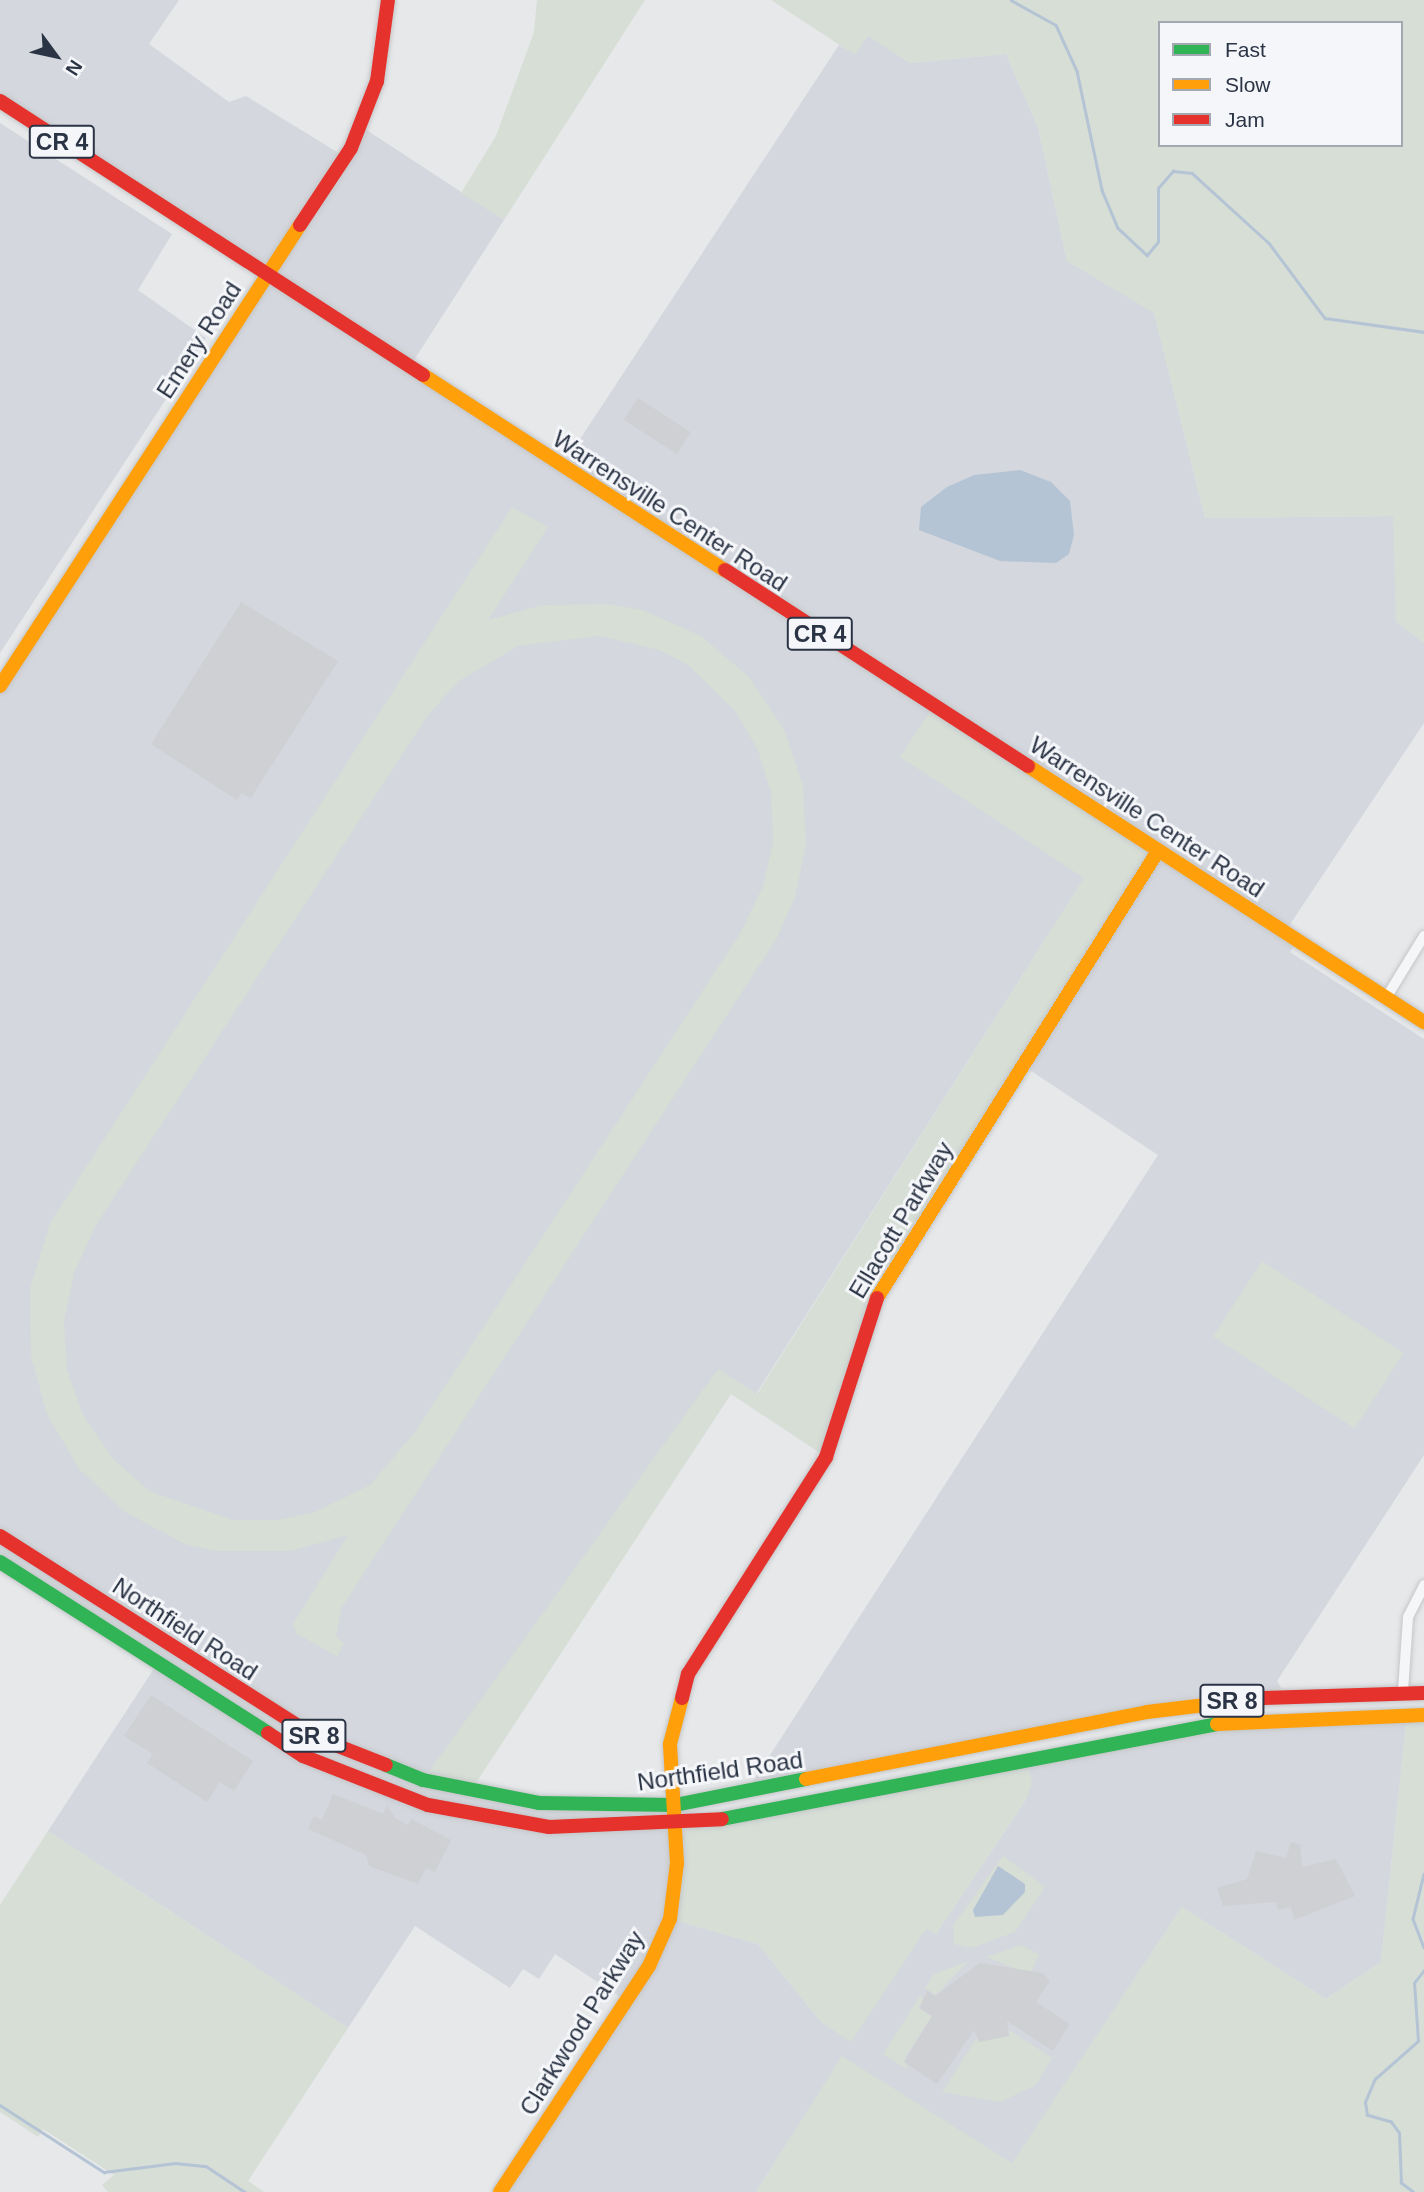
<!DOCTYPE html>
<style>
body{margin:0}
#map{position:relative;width:1424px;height:2192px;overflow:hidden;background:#e6e8ea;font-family:Helvetica,sans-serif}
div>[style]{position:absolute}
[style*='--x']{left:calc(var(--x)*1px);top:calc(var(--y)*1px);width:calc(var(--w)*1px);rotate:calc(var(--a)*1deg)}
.built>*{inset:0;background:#d4d7dd}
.green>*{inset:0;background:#d6ded6;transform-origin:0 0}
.water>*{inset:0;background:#b4c4d5}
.stream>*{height:2.5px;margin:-1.25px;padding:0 1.25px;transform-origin:1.25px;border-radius:1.25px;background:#b4c4d5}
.building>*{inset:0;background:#ced0d3;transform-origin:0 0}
.roads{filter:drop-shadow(0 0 2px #c4c6c8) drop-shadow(0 0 2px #c4c6c8)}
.street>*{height:10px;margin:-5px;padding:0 5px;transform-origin:5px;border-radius:5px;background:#f5f6f7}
.fast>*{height:14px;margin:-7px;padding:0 7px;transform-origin:7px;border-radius:7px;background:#30b455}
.slow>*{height:14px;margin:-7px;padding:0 7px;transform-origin:7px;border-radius:7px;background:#ff9f0a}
.jam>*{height:14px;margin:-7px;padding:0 7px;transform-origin:7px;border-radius:7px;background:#e5322d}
span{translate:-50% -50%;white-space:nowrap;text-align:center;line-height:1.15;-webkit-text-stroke:6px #f4f6f9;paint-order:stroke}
.shield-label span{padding:2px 5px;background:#f4f6f9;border:2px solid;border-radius:5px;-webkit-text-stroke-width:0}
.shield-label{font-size:23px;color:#2b3445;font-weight:700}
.street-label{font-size:24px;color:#2b3445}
.legend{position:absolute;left:1158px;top:21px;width:245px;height:126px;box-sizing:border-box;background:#f4f6f9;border:2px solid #a4a8b1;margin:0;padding:9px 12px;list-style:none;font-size:21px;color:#2b3445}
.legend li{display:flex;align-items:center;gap:14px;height:35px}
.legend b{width:35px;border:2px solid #a4a8b1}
.north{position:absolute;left:21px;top:21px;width:70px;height:70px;-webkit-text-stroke:5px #f4f6f9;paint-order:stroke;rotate:123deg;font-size:19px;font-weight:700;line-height:28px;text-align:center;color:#2b3445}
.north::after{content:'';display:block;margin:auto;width:24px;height:32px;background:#2b3445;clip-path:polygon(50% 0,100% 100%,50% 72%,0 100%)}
</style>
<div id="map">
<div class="built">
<i style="clip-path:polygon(0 0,179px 0,149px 44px,229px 102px,246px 96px,345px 157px,362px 127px,504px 220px,409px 368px,561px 468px,839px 45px,855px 54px,868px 35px,910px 63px,1006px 54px,1038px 127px,1067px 261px,1154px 312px,1205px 518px,1394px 516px,1396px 621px,1424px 643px,1424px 723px,1285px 932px,1297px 941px,1290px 952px,1424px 1039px,1424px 1455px,1277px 1681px,1282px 1689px,1191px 1698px,750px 1786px,1158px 1155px,1022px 1065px,1118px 825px,756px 1394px,718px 1370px,470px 1792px,675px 1805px,671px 1919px,758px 1944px,822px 2023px,926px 1928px,936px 1934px,1027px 1798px,1026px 1758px,1150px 1733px,1407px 1715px,1381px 1962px,1326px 1999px,1182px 1907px,1012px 2164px,842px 2057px,756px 2192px,500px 2192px,625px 2000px,555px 1954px,539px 1979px,523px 1969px,510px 1988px,415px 1926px,348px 2028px,48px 1831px,157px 1664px,0 1562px,0 688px,268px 276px,0 101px)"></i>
<i style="clip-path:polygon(0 123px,172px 234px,138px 290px,206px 338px,0 653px)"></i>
</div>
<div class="green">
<i style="clip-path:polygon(537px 0,645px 0,504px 220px,461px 193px,496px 136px,534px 32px)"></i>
<i style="clip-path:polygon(evenodd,771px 0,1424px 0,1424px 643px,1396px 621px,1393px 516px,1205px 518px,1154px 313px,1067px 261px,1038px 127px,1006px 54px,910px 63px,868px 36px,855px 55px,771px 0,1160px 23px,1401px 23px,1401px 145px,1160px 145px,1160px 23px)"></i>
<i style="clip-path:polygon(evenodd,512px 507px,548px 527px,488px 620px,542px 605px,609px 604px,643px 610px,701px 636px,748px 676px,784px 729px,803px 785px,806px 845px,795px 897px,777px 938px,342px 1607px,336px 1636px,344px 1644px,337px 1656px,297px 1634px,293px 1624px,348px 1535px,290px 1551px,216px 1551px,185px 1544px,125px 1512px,79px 1469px,47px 1414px,31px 1356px,30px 1289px,50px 1223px,512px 507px,600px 636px,659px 650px,688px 665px,736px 712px,758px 750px,771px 793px,773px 842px,763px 886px,741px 932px,415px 1432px,370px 1485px,315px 1512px,277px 1520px,234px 1520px,151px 1492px,114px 1460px,83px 1415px,67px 1370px,64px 1322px,74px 1273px,96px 1225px,428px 715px,459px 681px,518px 646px,600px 636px)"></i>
<i style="clip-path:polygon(933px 707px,1158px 851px,878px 1294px,826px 1457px,731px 1394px,470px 1792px,423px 1780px,718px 1369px,757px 1394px,1084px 878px,900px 757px)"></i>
<i style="left:1262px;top:1261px;width:169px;height:90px;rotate:33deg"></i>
<i style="clip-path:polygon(1407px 1715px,1424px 1715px,1424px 2192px,756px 2192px,842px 2056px,1012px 2163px,1182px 1907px,1326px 1999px,1381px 1962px)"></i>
<i style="clip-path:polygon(1026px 1758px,1032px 1782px,1027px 1798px,936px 1934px,926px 1929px,851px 2042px,822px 2023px,758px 1944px,670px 1919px,676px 1826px)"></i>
<i style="clip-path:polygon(48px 1831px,348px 2028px,248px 2181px,264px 2192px,108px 2192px,102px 2185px,114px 2175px,43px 2129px,38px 2137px,0 2112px,0 1905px)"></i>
<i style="clip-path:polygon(1003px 1856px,1045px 1887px,1015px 1932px,971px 1948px,954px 1944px,953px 1925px)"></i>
<i style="clip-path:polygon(1020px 1945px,1039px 1954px,1030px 1975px,987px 1957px)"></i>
<i style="clip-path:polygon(968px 1961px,936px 1995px,925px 1988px,934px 1974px)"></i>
<i style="clip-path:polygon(920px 1996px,925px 1999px,919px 2008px,932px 2016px,905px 2057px,908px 2070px,883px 2054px)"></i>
<i style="clip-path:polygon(1009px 2030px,1052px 2058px,1036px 2085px,1000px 2102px,942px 2092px,976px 2039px,1009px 2036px)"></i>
</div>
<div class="water">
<i style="clip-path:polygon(1020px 470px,1051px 482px,1070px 501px,1074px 535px,1069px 554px,1056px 563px,1000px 561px,919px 530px,921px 507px,947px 487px,974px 475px)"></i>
<i style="clip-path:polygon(998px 1866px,1025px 1884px,1025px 1892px,1003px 1915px,975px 1917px,973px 1910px)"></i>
</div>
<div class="stream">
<i style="--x:1011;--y:0;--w:51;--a:29.1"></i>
<i style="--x:1056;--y:25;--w:51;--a:65.5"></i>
<i style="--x:1077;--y:71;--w:122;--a:78.1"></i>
<i style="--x:1102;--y:190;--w:41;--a:67.2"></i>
<i style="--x:1118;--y:228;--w:40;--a:43"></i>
<i style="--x:1147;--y:255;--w:17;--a:-50"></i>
<i style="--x:1158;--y:242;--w:54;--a:-90"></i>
<i style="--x:1158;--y:188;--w:23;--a:-49"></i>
<i style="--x:1173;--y:171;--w:19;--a:6"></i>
<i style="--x:1192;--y:173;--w:104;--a:42.3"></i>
<i style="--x:1269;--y:243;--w:94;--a:53.3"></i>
<i style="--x:1325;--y:318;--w:100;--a:8"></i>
<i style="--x:1424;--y:1874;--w:46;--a:103.7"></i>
<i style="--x:1413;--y:1919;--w:30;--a:69"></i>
<i style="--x:0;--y:2105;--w:124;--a:32.8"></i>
<i style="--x:104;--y:2172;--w:72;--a:-7.2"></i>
<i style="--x:175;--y:2163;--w:31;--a:6"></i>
<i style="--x:206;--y:2166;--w:47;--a:33.7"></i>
<i style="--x:1413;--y:2192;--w:15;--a:-143"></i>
<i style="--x:1401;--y:2183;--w:50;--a:-92.3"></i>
<i style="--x:1399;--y:2133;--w:14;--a:-126"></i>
<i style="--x:1391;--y:2122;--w:25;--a:-164"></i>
<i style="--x:1367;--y:2115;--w:13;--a:-99"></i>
<i style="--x:1365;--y:2102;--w:25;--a:-67"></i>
<i style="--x:1375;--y:2079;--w:57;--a:-41.5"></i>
<i style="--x:1418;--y:2041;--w:58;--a:-93.9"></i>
<i style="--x:1414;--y:1983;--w:16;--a:-52"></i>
</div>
<div class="building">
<i style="left:638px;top:398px;width:63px;height:26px;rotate:33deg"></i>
<i style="clip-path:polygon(241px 602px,338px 661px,251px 798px,242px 793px,237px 800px,151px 744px)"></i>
<i style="clip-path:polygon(151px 1695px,253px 1761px,234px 1791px,220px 1782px,207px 1802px,147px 1763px,153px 1754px,124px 1736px)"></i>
<i style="clip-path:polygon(333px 1794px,383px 1814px,387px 1805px,395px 1818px,408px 1825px,411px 1819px,451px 1840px,435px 1872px,426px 1868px,418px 1884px,369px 1866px,366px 1855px,308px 1829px,314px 1816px,322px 1820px)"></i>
<i style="clip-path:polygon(1291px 1842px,1300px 1845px,1302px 1867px,1336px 1859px,1355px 1896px,1294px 1920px,1291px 1907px,1278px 1910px,1276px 1902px,1223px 1906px,1217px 1888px,1247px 1879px,1256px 1851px,1286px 1858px)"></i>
<i style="clip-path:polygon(980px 1963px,1043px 1973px,1050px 1981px,1036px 2002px,1070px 2024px,1053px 2051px,1007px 2021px,1009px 2036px,979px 2042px,974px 2030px,937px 2084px,904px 2062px,932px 2016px,919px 2008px,927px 1991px,935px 1996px)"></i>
</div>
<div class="roads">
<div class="street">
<i style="--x:1386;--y:998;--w:73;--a:-58.5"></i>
<i style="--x:1403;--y:1691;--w:74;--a:-86.1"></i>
<i style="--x:1408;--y:1617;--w:36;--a:-63"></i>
</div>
<div class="fast">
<i style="--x:0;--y:1562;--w:318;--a:32.5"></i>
<i style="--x:386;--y:1765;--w:40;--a:22"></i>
<i style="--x:423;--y:1780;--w:118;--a:11.2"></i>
<i style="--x:539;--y:1803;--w:136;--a:0.8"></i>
<i style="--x:675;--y:1805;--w:134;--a:-11.2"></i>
<i style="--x:722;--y:1819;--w:504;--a:-10.86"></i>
</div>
<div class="slow">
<i style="--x:423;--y:375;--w:359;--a:32.9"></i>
<i style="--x:0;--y:686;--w:550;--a:-56.95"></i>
<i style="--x:1028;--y:766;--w:472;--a:32.9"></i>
<i style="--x:877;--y:1298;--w:528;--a:-57.85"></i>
<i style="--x:1217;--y:1724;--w:207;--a:-2.5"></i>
<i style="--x:806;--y:1779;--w:348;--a:-11.1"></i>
<i style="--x:1147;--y:1712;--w:117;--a:-6.9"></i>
<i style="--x:500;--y:2192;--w:271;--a:-56.6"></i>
<i style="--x:649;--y:1966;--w:51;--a:-65.9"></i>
<i style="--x:670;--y:1919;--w:56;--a:-82.9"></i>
<i style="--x:677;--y:1863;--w:119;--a:-93.4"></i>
<i style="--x:670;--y:1744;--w:48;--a:-75.4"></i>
</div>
<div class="jam">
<i style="--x:0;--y:101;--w:504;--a:32.93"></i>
<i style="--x:300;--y:225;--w:92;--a:-56.5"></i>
<i style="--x:351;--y:148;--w:72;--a:-68.8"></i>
<i style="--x:377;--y:81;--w:82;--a:-82.3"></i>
<i style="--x:725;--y:570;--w:361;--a:32.9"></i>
<i style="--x:0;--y:1536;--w:374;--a:32.5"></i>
<i style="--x:315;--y:1737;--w:76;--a:21.5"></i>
<i style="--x:682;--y:1698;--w:25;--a:-76"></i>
<i style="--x:688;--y:1674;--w:257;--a:-57.5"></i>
<i style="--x:826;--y:1457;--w:167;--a:-72.2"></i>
<i style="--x:1263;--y:1698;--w:161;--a:-1.8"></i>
<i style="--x:268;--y:1733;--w:42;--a:33.3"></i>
<i style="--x:303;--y:1756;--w:134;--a:21.4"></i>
<i style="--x:428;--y:1805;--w:123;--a:10.3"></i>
<i style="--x:549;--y:1827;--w:173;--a:-2.6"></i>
</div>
</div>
<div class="shield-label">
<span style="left:62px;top:142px">CR 4</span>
<span style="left:820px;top:634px">CR 4</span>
<span style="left:1232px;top:1701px">SR 8</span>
<span style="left:314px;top:1736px">SR 8</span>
</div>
<div class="street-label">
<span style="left:199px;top:340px;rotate:-57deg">Emery Road</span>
<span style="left:670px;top:511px;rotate:33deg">Warrensville Center Road</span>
<span style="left:1147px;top:817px;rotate:33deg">Warrensville Center Road</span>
<span style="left:901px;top:1220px;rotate:-59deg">Ellacott Parkway</span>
<span style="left:185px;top:1629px;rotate:33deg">Northfield Road</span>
<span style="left:720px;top:1771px;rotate:-8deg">Northfield Road</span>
<span style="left:582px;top:2023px;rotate:-58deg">Clarkwood Parkway</span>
</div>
<ul class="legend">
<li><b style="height:9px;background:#30b455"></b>Fast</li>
<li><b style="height:9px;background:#ff9f0a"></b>Slow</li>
<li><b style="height:9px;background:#e5322d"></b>Jam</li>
</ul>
<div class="north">N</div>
</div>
